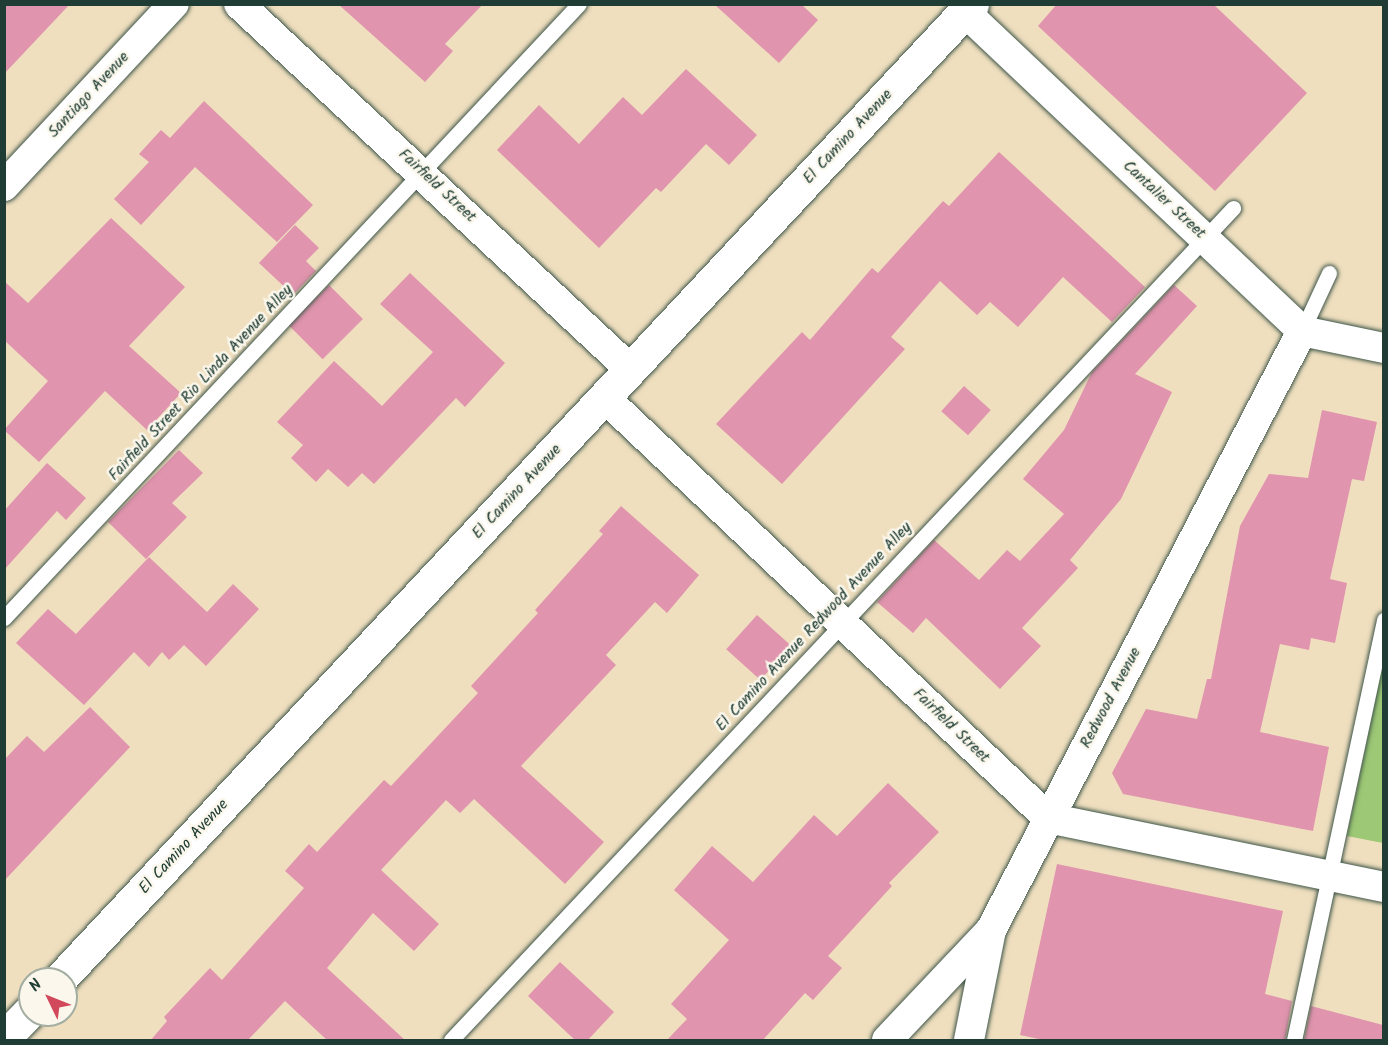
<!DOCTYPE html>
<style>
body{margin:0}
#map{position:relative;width:1388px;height:1045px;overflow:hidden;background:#efdfbf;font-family:Kalam,sans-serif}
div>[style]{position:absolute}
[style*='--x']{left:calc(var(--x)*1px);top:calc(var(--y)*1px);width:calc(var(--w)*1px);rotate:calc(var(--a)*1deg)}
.green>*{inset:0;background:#9dc875}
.building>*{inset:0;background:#e094ad;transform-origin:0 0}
.roads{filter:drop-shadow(0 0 2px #3e5549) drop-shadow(0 0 2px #3e5549)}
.lane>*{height:15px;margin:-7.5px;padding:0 7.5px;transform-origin:7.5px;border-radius:7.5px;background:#fff}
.street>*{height:30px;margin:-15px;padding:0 15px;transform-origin:15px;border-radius:15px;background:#fff}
.secondary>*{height:33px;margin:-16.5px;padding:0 16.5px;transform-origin:16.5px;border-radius:16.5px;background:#fff}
span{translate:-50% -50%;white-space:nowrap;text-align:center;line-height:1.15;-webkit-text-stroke:5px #fbf7ec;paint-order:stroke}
.street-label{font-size:16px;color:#1f3d34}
.frame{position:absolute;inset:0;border:6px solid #1f3d34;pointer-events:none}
.north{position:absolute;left:18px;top:967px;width:60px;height:60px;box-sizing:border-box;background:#fbf7ec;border:2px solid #a3ada2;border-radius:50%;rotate:313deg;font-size:16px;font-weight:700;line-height:24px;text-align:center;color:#1f3d34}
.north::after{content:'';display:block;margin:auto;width:21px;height:27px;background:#d1495b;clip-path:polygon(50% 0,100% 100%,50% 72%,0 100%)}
</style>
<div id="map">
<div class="green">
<i style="clip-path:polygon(1383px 664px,1384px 664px,1383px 843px,1347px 836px)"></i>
</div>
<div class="building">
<i style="clip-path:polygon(4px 4px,70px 4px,4px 74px)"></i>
<i style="clip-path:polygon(338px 4px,483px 4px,445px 44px,453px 51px,425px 82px)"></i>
<i style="clip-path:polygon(714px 4px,801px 4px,818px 20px,779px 63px)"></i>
<i style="clip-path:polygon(1057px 4px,1213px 4px,1307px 93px,1215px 191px,1038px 26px)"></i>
<i style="clip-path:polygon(686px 69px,757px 135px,729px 165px,706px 144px,661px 192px,656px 188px,599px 248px,497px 150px,539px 105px,579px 144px,623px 97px,642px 115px)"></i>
<i style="clip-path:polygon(204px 101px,313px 205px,277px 242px,195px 167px,141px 225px,114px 199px,149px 162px,139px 154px,161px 130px,170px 138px)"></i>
<i style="clip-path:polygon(999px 152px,1145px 287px,1112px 322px,1063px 277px,1018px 327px,990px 302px,977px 315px,940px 281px,891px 337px,905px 349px,782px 484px,716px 424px,802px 332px,810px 340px,872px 268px,878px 273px,943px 201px,949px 206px)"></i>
<i style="clip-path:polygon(111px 218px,185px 287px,129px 346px,181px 393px,147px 430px,105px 391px,39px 462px,4px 430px,48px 381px,4px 340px,4px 281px,28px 303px)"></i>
<i style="clip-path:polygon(295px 225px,319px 248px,306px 261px,316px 271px,293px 295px,259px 263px)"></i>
<i style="clip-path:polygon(410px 273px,505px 363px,465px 407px,456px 398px,374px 484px,362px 473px,348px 487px,328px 469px,316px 482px,291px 458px,303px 445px,277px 422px,334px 361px,382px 406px,433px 352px,380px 304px)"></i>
<i style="left:329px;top:285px;width:48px;height:57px;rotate:45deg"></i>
<i style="clip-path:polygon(1174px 285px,1197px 306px,1135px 374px,1172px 392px,1121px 499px,1070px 560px,1078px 568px,1022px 628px,1041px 646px,1000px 689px,926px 618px,913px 633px,877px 602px,934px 540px,979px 580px,1007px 550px,1020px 561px,1064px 514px,1023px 479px,1064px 430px,1092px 372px)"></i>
<i style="left:964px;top:386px;width:36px;height:34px;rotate:42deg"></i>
<i style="clip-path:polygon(1322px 410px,1377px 422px,1364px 481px,1352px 479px,1330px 579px,1347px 583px,1335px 643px,1311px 638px,1309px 650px,1280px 644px,1260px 732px,1329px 747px,1313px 831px,1123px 794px,1112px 773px,1146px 709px,1197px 719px,1207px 679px,1211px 679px,1240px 526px,1269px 474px,1308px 478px)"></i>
<i style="clip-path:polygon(179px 450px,203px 473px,172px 503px,187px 517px,146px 559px,108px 522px)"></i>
<i style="clip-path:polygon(47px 463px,86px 498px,66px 520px,57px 511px,4px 570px,4px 511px)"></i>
<i style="clip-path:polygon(621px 506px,699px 575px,667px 613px,655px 602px,606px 655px,616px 665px,521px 766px,604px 842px,565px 884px,474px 799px,460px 813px,446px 800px,381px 870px,439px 924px,414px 951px,373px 913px,327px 968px,406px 1041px,328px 1041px,285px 1001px,247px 1041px,150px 1041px,167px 1021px,164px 1017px,210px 968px,222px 980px,304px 888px,285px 871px,309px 844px,317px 852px,384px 780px,391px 786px,478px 693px,471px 686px,538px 613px,535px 610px,603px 534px,599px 531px)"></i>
<i style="clip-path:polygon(149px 557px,207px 612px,233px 584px,259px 609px,206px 666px,184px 645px,169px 660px,162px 652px,149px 667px,134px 652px,84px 705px,16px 643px,48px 609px,76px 634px)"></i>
<i style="left:757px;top:615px;width:46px;height:46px;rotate:42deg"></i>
<i style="clip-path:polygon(90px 707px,130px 747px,4px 881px,4px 760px,27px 736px,44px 752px)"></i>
<i style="clip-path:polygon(888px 783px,939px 832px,889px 883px,892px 886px,828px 956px,842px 968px,813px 1000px,805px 993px,762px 1041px,666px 1041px,687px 1019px,671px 1004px,729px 940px,674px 890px,712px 846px,753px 882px,814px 815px,837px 836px)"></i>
<i style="clip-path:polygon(1057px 864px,1283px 911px,1265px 994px,1292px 1001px,1285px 1041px,1048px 1041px,1020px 1035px)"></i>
<i style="clip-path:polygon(560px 962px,614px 1012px,587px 1041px,576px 1041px,528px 996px)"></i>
<i style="clip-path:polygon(1311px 1006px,1383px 1025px,1383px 1041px,1304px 1041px)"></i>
</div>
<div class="roads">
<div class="lane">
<i style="--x:1302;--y:331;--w:64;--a:-65"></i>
<i style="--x:4;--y:618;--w:841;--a:-46.88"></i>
<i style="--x:451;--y:1040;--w:1142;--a:-46.77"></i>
<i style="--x:1294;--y:1040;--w:430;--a:-77.9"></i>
</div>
<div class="street">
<i style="--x:239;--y:4;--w:536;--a:43.04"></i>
<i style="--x:965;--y:12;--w:464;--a:43.4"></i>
<i style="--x:1302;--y:331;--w:84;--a:11.7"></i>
<i style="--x:4;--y:186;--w:249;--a:-47"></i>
<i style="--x:605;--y:398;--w:610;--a:43.47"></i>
<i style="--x:1048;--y:818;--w:343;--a:11.6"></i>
<i style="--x:887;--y:1040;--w:151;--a:-46.6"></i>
<i style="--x:991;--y:930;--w:675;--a:-62.56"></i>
<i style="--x:969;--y:1040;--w:112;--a:-78.7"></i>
</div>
<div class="secondary">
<i style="--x:60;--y:979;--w:1335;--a:-46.91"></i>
<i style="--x:4;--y:1038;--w:37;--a:-46"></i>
</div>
</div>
<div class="street-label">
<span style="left:89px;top:95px;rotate:-47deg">Santiago Avenue</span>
<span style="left:848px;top:137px;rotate:-47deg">El Camino Avenue</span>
<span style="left:437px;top:186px;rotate:43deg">Fairfield Street</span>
<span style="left:1164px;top:200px;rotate:43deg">Cantalier Street</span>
<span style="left:201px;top:383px;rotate:-47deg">Fairfield Street Rio Linda Avenue Alley</span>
<span style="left:517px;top:492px;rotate:-47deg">El Camino Avenue</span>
<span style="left:814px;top:627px;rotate:-47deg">El Camino Avenue Redwood Avenue Alley</span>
<span style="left:1111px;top:698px;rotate:-62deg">Redwood Avenue</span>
<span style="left:951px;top:726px;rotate:44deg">Fairfield Street</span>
<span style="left:184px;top:847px;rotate:-47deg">El Camino Avenue</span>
</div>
<div class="frame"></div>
<div class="north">N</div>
</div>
